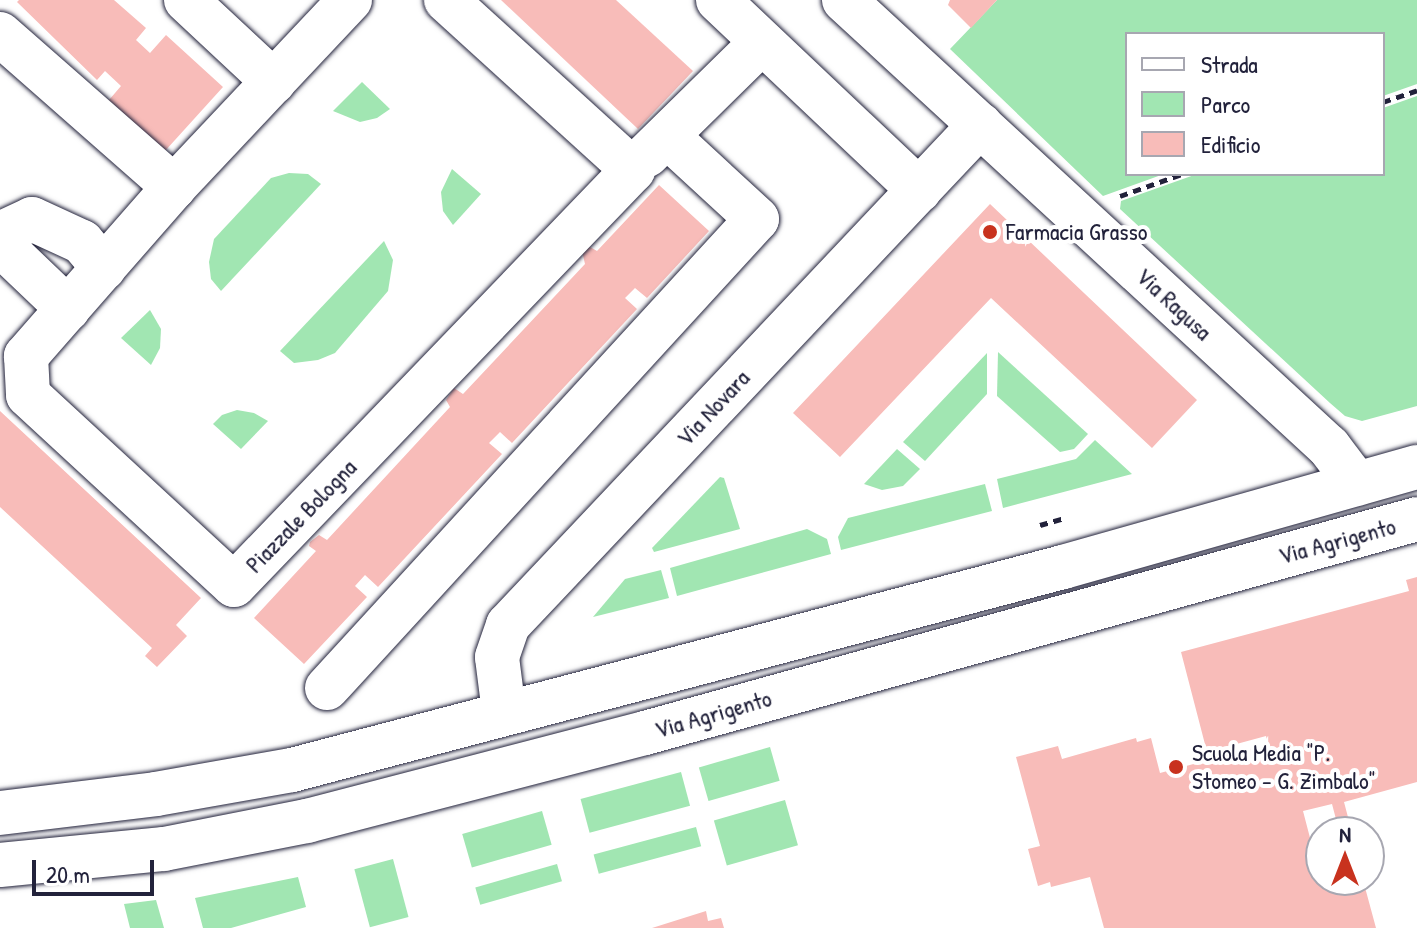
<!DOCTYPE html>
<style>
body{margin:0}
#map{position:relative;width:1417px;height:928px;overflow:hidden;background:#fff;font-family:"Patrick Hand",sans-serif}
div>[style]{position:absolute}
[style*='--x']{left:calc(var(--x)*1px);top:calc(var(--y)*1px);width:calc(var(--w)*1px);rotate:calc(var(--a)*1deg)}
.green>*{inset:0;background:#a1e6b2;transform-origin:0 0}
.building>*{inset:0;background:#f8bcb9}
.path>*{height:5px;margin-top:-2.5px;transform-origin:0;background:repeating-linear-gradient(90deg,#22223b 0 8px,transparent 0 14px)}
.roads{filter:drop-shadow(0 0 2px #22223b) drop-shadow(0 0 2px #22223b)}
.minor>*{height:44px;margin:-22px;padding:0 22px;transform-origin:22px;border-radius:22px;background:#fff}
.dots>*{width:22px;height:22px;translate:-50% -50%;box-sizing:border-box;border:4px solid #fff;border-radius:50%}
span{translate:-50% -50%;white-space:nowrap;text-align:center;line-height:1.15;-webkit-text-stroke:8px #fff;paint-order:stroke}
.poi-label{font-size:24px;color:#22223b}
.left{translate:0 -50%;text-align:left}
.street-label{font-size:24px;color:#22223b}
.legend{position:absolute;left:1125px;top:32px;width:260px;height:144px;box-sizing:border-box;background:#fff;border:2px solid #a7a7b1;margin:0;padding:10px 14px;list-style:none;font-size:24px;color:#22223b}
.legend li{display:flex;align-items:center;gap:16px;height:40px}
.legend b{width:40px;border:2px solid #a7a7b1}
.north{position:absolute;left:1305px;top:816px;width:80px;height:80px;box-sizing:border-box;background:#fff;border:2px solid #a7a7b1;border-radius:50%;rotate:0deg;font-size:22px;font-weight:700;line-height:32px;text-align:center;color:#22223b}
.north::after{content:'';display:block;margin:auto;width:28px;height:36px;background:#c8321e;clip-path:polygon(50% 0,100% 100%,50% 72%,0 100%)}
.scale{position:absolute;left:32px;top:860px;width:122px;height:36px;box-sizing:border-box;border:4px solid #22223b;border-top:0;padding-left:10px;font-size:24px;line-height:28px;white-space:nowrap;color:#22223b;-webkit-text-stroke:6px #fff;paint-order:stroke}
</style>
<div id="map">
<div class="green">
<i style="clip-path:polygon(997px 0,1417px 0,1417px 84px,1383px 96px,1383px 34px,1127px 34px,1127px 174px,1164px 174px,1103px 196px,950px 49px)"></i>
<i style="clip-path:polygon(362px 82px,390px 109px,377px 118px,360px 122px,333px 111px)"></i>
<i style="clip-path:polygon(1417px 96px,1417px 406px,1362px 421px,1345px 416px,1330px 403px,1120px 209px,1121px 201px,1197px 174px,1383px 174px,1383px 108px)"></i>
<i style="clip-path:polygon(452px 169px,481px 194px,453px 225px,443px 211px,441px 192px)"></i>
<i style="clip-path:polygon(289px 173px,308px 174px,321px 184px,221px 291px,211px 279px,209px 262px,214px 239px,271px 178px)"></i>
<i style="clip-path:polygon(384px 241px,393px 260px,388px 291px,335px 353px,318px 360px,294px 363px,280px 351px)"></i>
<i style="clip-path:polygon(150px 310px,161px 329px,160px 348px,151px 365px,121px 338px)"></i>
<i style="clip-path:polygon(998px 352px,1088px 434px,1074px 449px,1060px 452px,997px 396px)"></i>
<i style="clip-path:polygon(987px 353px,987px 394px,925px 461px,903px 442px)"></i>
<i style="clip-path:polygon(237px 410px,254px 413px,268px 421px,241px 449px,213px 424px,222px 415px)"></i>
<i style="clip-path:polygon(1095px 440px,1132px 474px,1003px 508px,997px 479px,1076px 459px)"></i>
<i style="clip-path:polygon(897px 449px,920px 469px,903px 486px,882px 490px,864px 484px)"></i>
<i style="clip-path:polygon(720px 477px,724px 478px,740px 529px,654px 552px,652px 548px)"></i>
<i style="clip-path:polygon(985px 484px,992px 511px,841px 550px,838px 537px,848px 518px)"></i>
<i style="clip-path:polygon(807px 529px,827px 539px,831px 554px,677px 596px,670px 568px)"></i>
<i style="clip-path:polygon(661px 570px,669px 598px,593px 617px,625px 579px)"></i>
<i style="left:770px;top:747px;width:35px;height:74px;rotate:74deg"></i>
<i style="left:681px;top:772px;width:35px;height:104px;rotate:75deg"></i>
<i style="left:785px;top:800px;width:47px;height:74px;rotate:74deg"></i>
<i style="left:542px;top:811px;width:35px;height:83px;rotate:74deg"></i>
<i style="left:696px;top:827px;width:20px;height:106px;rotate:75deg"></i>
<i style="left:393px;top:859px;width:60px;height:40px;rotate:75deg"></i>
<i style="left:557px;top:864px;width:18px;height:85px;rotate:74deg"></i>
<i style="clip-path:polygon(298px 877px,306px 907px,231px 928px,203px 928px,195px 898px)"></i>
<i style="clip-path:polygon(156px 900px,164px 928px,130px 928px,124px 904px)"></i>
</div>
<div class="building">
<i style="clip-path:polygon(19px 0,114px 0,146px 28px,136px 40px,150px 53px,166px 35px,223px 87px,165px 151px,109px 100px,121px 86px,105px 71px,97px 80px,17px 2px)"></i>
<i style="clip-path:polygon(501px 0,616px 0,693px 71px,638px 129px)"></i>
<i style="clip-path:polygon(950px 0,997px 0,971px 28px,948px 5px)"></i>
<i style="clip-path:polygon(659px 185px,709px 231px,647px 298px,635px 288px,625px 298px,637px 309px,512px 443px,500px 432px,489px 443px,502px 454px,378px 587px,365px 575px,355px 586px,367px 597px,304px 664px,254px 618px,316px 551px,309px 546px,310px 542px,319px 535px,327px 540px,450px 407px,446px 400px,454px 388px,463px 394px,585px 264px,582px 251px,590px 247px,597px 251px)"></i>
<i style="clip-path:polygon(990px 204px,1197px 400px,1152px 448px,991px 298px,840px 457px,793px 413px)"></i>
<i style="clip-path:polygon(0 411px,201px 598px,176px 625px,187px 636px,157px 667px,145px 656px,152px 648px,0 507px)"></i>
<i style="clip-path:polygon(1417px 577px,1417px 782px,1344px 802px,1349px 821px,1337px 823px,1332px 804px,1303px 811px,1321px 880px,1363px 880px,1376px 928px,1104px 928px,1090px 877px,1051px 887px,1050px 882px,1038px 886px,1028px 849px,1040px 846px,1016px 757px,1058px 746px,1062px 759px,1136px 738px,1137px 742px,1151px 738px,1160px 773px,1268px 744px,1266px 736px,1207px 752px,1181px 652px,1409px 591px,1406px 580px)"></i>
<i style="clip-path:polygon(706px 911px,708px 921px,721px 918px,724px 928px,652px 928px)"></i>
</div>
<div class="path">
<i style="--x:1383;--y:102;--w:36;--a:-19"></i>
<i style="--x:1120;--y:196;--w:66;--a:-19.5"></i>
<i style="--x:1040;--y:525;--w:26;--a:-16"></i>
</div>
<div class="roads">
<div class="minor">
<i style="--x:186;--y:0;--w:120;--a:43"></i>
<i style="--x:350;--y:0;--w:257;--a:133.3"></i>
<i style="--x:174;--y:187;--w:225;--a:131.2"></i>
<i style="--x:26;--y:356;--w:39;--a:87"></i>
<i style="--x:28;--y:395;--w:280;--a:42.7"></i>
<i style="--x:234;--y:585;--w:576;--a:-46.13"></i>
<i style="--x:633;--y:170;--w:253;--a:-137.7"></i>
<i style="--x:718;--y:0;--w:277;--a:43.4"></i>
<i style="--x:844;--y:0;--w:660;--a:42.67"></i>
<i style="--x:1329;--y:447;--w:46;--a:52.9"></i>
<i style="--x:0;--y:34;--w:232;--a:41.3"></i>
<i style="--x:647;--y:155;--w:161;--a:-44.5"></i>
<i style="--x:0;--y:234;--w:35;--a:-25"></i>
<i style="--x:32;--y:219;--w:55;--a:24.7"></i>
<i style="--x:82;--y:242;--w:34;--a:50"></i>
<i style="--x:0;--y:244;--w:94;--a:43.7"></i>
<i style="--x:327;--y:688;--w:636;--a:-47.48"></i>
<i style="--x:757;--y:219;--w:122;--a:-137.3"></i>
<i style="--x:504;--y:712;--w:55;--a:-97.3"></i>
<i style="--x:497;--y:657;--w:34;--a:-71"></i>
<i style="--x:508;--y:625;--w:688;--a:-46.65"></i>
<i style="--x:0;--y:813;--w:157;--a:-6.9"></i>
<i style="--x:156;--y:794;--w:138;--a:-10"></i>
<i style="--x:292;--y:770;--w:797;--a:-14.75"></i>
<i style="--x:1063;--y:567;--w:368;--a:-15.8"></i>
<i style="--x:0;--y:865;--w:165;--a:-5.6"></i>
<i style="--x:164;--y:849;--w:146;--a:-11.1"></i>
<i style="--x:307;--y:821;--w:349;--a:-14.6"></i>
<i style="--x:645;--y:733;--w:801;--a:-15.49"></i>
</div>
</div>
<div class="dots">
<i style="left:990px;top:232px;background:#c8321e"></i>
<i style="left:1176px;top:767px;background:#c8321e"></i>
</div>
<div class="poi-label">
<span class="left" style="left:1006px;top:232px">Farmacia Grasso</span>
<span class="left" style="left:1192px;top:767px">Scuola Media "P.<br>Stomeo - G. Zimbalo"</span>
</div>
<div class="street-label">
<span style="left:1174px;top:304px;rotate:43deg">Via Ragusa</span>
<span style="left:713px;top:408px;rotate:-47deg">Via Novara</span>
<span style="left:301px;top:516px;rotate:-46deg">Piazzale Bologna</span>
<span style="left:1337px;top:541px;rotate:-15deg">Via Agrigento</span>
<span style="left:713px;top:714px;rotate:-16deg">Via Agrigento</span>
</div>
<ul class="legend">
<li><b style="height:10px;background:#fff"></b>Strada</li>
<li><b style="height:22px;background:#a1e6b2"></b>Parco</li>
<li><b style="height:22px;background:#f8bcb9"></b>Edificio</li>
</ul>
<div class="north">N</div>
<div class="scale">20 m</div>
</div>
